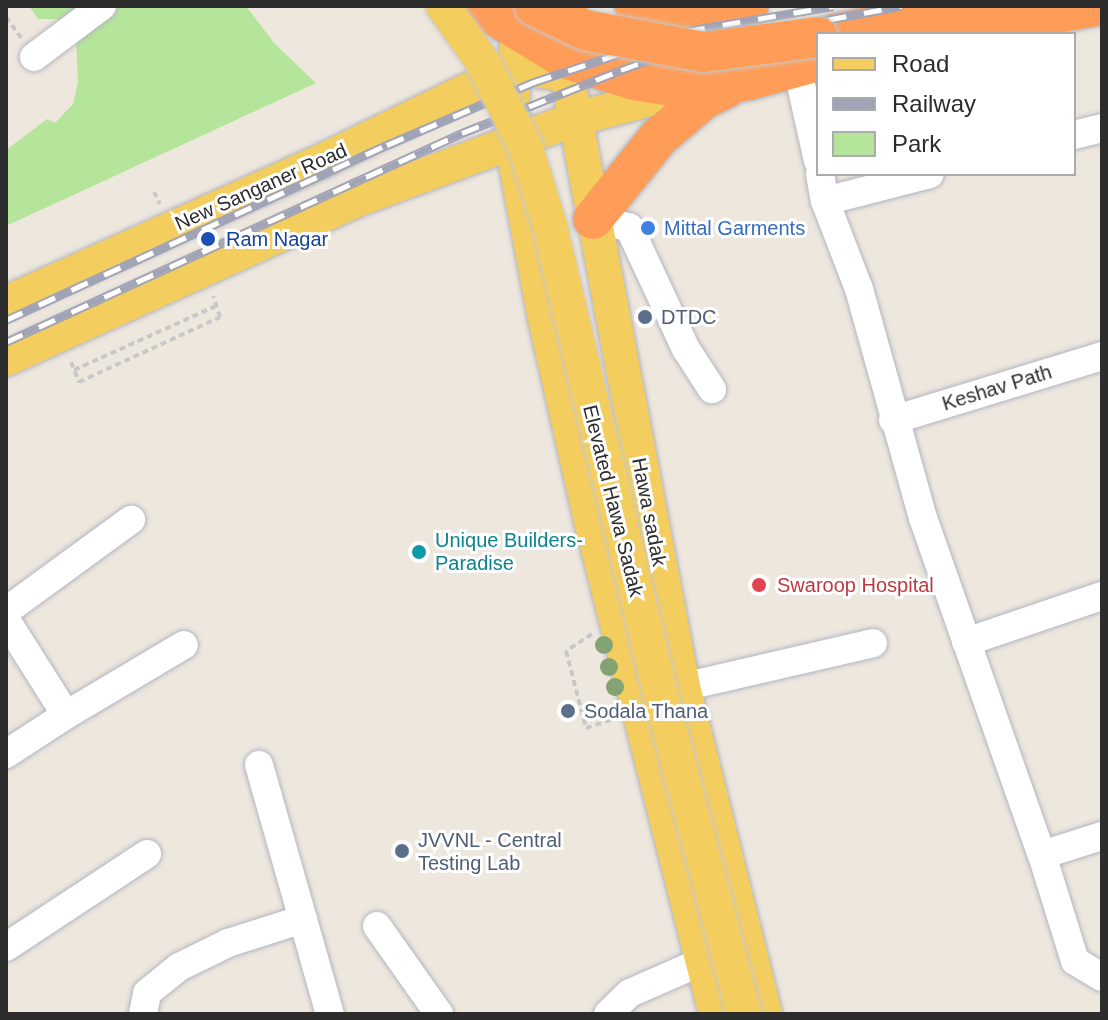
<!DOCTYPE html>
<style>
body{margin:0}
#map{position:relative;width:1108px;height:1020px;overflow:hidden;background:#eee7de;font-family:Helvetica,sans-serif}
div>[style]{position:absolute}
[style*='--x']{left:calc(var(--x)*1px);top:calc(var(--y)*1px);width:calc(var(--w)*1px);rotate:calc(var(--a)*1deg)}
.green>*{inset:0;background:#b5e59a}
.path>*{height:4px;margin-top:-2px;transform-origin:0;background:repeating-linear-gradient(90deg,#c8c8c8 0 6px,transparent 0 10px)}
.roads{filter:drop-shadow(0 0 2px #b2b5c0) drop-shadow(0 0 2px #b2b5c0)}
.minor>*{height:28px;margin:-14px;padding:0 14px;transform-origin:14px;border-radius:14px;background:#fff}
.major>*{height:34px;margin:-17px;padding:0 17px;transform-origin:17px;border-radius:17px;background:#f3cd5e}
.highway>*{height:40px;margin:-20px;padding:0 20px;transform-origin:20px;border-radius:20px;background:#ff9d58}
.rail>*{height:9px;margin-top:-4.5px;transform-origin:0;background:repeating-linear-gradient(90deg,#fff 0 18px,#a1a4b7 0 36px);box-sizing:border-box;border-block:2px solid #a1a4b7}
.bridges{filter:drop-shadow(0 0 2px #c8c8c8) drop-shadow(0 0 2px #c8c8c8)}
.major-bridge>*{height:34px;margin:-17px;padding:0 17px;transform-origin:17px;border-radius:17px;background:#f3cd5e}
.highway-bridge>*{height:40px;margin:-20px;padding:0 20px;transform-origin:20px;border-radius:20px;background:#ff9d58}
.trees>*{width:18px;height:18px;margin:-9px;border-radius:50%;background:#83a372}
.dots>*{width:22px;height:22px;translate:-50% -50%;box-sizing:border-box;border:4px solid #fff;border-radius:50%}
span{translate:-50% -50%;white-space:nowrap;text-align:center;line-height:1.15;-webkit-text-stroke:6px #fff;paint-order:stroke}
.street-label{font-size:20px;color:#2c2c2c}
.shop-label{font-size:20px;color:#366cbe}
.left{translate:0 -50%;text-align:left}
.transit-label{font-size:20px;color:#164399}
.service-label{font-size:20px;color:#4e5e75}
.culture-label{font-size:20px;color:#0d838f}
.health-label{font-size:20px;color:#be3a42}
.frame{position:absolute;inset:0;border:8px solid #2c2c2c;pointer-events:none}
.legend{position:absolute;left:816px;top:32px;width:260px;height:144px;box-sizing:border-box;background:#fff;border:2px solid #ababab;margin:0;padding:10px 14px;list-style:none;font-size:24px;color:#2c2c2c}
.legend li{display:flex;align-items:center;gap:16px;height:40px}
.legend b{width:40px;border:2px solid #ababab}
</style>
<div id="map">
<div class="green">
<i style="clip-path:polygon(29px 6px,81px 6px,64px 19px,38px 19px)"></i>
<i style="clip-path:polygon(118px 6px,246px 6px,275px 44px,316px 83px,6px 226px,6px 150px,47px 119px,55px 123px,73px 104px,78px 82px,76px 37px)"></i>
</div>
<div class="path">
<i style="--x:6;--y:17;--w:26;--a:54"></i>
<i style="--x:154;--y:192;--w:13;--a:63"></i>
<i style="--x:71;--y:362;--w:22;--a:68"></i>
<i style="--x:79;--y:382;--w:155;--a:-24.7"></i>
<i style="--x:220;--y:317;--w:22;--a:-108"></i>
<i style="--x:74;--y:370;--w:156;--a:-24.3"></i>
<i style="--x:592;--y:634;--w:31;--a:147"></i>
<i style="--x:566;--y:651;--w:80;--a:75.4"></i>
<i style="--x:586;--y:728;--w:28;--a:-18"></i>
</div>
<div class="roads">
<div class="minor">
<i style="--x:34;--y:57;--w:85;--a:-36.9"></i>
<i style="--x:797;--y:67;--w:96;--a:77.4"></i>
<i style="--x:1074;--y:135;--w:29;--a:-14"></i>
<i style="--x:820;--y:174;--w:27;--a:80"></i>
<i style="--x:825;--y:201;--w:94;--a:68.9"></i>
<i style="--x:859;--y:289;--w:238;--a:74.4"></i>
<i style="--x:923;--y:518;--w:357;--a:70.6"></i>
<i style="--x:1042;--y:855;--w:111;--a:72.7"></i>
<i style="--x:1075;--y:961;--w:31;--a:31"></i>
<i style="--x:825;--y:201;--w:108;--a:-14.4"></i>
<i style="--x:593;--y:219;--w:37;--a:13"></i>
<i style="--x:629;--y:227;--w:135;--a:65"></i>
<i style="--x:686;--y:349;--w:48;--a:57"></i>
<i style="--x:893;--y:420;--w:219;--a:-17"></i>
<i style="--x:6;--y:611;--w:155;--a:-36.1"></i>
<i style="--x:6;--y:620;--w:112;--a:57.7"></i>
<i style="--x:66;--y:715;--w:72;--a:147"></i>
<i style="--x:966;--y:642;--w:144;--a:-18.7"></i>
<i style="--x:683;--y:687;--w:195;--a:-13"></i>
<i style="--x:66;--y:715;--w:137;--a:-30.7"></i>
<i style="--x:259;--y:765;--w:259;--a:74.1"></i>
<i style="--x:1042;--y:855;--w:63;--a:-17.6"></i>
<i style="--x:377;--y:926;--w:108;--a:54.8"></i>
<i style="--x:6;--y:947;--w:169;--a:-33.4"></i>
<i style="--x:143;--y:1014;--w:21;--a:-79"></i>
<i style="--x:147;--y:993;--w:41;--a:-39.1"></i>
<i style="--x:179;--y:967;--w:55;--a:-26.1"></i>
<i style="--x:228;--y:943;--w:79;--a:-17.7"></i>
<i style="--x:608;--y:1014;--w:30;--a:-44"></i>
<i style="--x:630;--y:993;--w:77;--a:-23.6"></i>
</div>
<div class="major">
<i style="--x:525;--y:6;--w:63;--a:101"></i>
<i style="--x:513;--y:68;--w:76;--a:90.8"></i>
<i style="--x:512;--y:144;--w:173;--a:79.3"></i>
<i style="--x:544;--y:314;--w:216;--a:77.2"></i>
<i style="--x:592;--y:525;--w:504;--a:75.77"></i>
<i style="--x:567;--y:34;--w:24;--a:97"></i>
<i style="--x:564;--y:58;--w:16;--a:79"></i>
<i style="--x:567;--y:74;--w:624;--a:79.28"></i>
<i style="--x:683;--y:687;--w:337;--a:75.9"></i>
<i style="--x:6;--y:303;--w:353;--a:-24.2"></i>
<i style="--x:328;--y:158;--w:206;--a:-25.9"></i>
<i style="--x:513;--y:68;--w:54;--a:6.3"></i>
<i style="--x:6;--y:359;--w:385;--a:-24.4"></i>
<i style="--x:357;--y:200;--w:233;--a:-20.4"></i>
<i style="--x:575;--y:119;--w:114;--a:-14.8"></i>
</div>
<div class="highway">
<i style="--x:479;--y:6;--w:100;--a:31.5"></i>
<i style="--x:564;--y:58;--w:73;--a:17.4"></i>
<i style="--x:634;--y:80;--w:57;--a:9.1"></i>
<i style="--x:690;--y:89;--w:60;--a:-8.7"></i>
<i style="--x:749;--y:80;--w:72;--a:-15.4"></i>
<i style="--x:635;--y:6;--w:74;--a:5.4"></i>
<i style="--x:709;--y:13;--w:40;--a:-10"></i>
<i style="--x:834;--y:34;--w:133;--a:-11.3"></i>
<i style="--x:936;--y:34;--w:162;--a:-9.9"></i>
<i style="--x:593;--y:219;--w:105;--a:-51.2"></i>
<i style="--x:659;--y:137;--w:60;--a:-40.3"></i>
<i style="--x:705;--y:98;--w:23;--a:-25"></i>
</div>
</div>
<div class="rail">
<i style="--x:6;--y:320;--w:419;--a:-24.7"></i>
<i style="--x:387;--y:145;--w:160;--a:-23.2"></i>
<i style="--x:534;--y:82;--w:161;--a:-18.4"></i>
<i style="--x:687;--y:31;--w:148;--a:-9.7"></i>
<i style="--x:6;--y:342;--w:502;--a:-24.62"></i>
<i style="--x:462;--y:133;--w:171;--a:-21.6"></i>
<i style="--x:621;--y:70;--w:70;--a:-20"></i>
<i style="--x:687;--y:46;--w:218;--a:-10.6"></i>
</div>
<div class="bridges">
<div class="major-bridge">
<i style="--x:443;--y:6;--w:67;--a:54.7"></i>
<i style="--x:482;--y:61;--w:97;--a:63.2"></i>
<i style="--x:526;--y:148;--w:82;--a:72.9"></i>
<i style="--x:550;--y:226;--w:495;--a:76.7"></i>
<i style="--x:664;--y:708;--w:316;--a:75.3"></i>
</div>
<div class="highway-bridge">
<i style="--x:535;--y:6;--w:55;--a:25.6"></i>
<i style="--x:585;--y:30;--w:121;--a:10.5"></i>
<i style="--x:704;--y:52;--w:115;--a:-7.5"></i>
</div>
</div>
<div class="trees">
<i style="left:604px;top:645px"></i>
<i style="left:609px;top:667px"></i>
<i style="left:615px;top:687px"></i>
</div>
<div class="dots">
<i style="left:648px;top:228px;background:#3f7fe0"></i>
<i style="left:208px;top:239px;background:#1a4fb4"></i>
<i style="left:645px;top:317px;background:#5c6f8a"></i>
<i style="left:419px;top:552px;background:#0f9aa8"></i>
<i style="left:759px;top:585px;background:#e0444e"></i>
<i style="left:568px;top:711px;background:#5c6f8a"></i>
<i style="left:402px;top:851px;background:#5c6f8a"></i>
</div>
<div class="street-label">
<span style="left:261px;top:187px;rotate:-24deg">New Sanganer Road</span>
<span style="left:997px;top:388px;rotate:-17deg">Keshav Path</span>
<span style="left:613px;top:501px;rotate:76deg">Elevated Hawa Sadak</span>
<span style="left:649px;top:512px;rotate:79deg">Hawa sadak</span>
</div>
<div class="shop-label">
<span class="left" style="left:664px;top:228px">Mittal Garments</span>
</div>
<div class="transit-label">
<span class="left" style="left:226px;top:239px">Ram Nagar</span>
</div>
<div class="service-label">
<span class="left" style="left:661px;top:317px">DTDC</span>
<span class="left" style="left:584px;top:711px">Sodala Thana</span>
<span class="left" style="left:418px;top:852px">JVVNL - Central<br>Testing Lab</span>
</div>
<div class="culture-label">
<span class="left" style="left:435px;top:552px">Unique Builders-<br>Paradise</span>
</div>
<div class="health-label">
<span class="left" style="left:777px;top:585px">Swaroop Hospital</span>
</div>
<div class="frame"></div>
<ul class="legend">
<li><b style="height:10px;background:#f3cd5e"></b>Road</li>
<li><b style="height:10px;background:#a1a4b7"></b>Railway</li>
<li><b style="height:22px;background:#b5e59a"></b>Park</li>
</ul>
</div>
